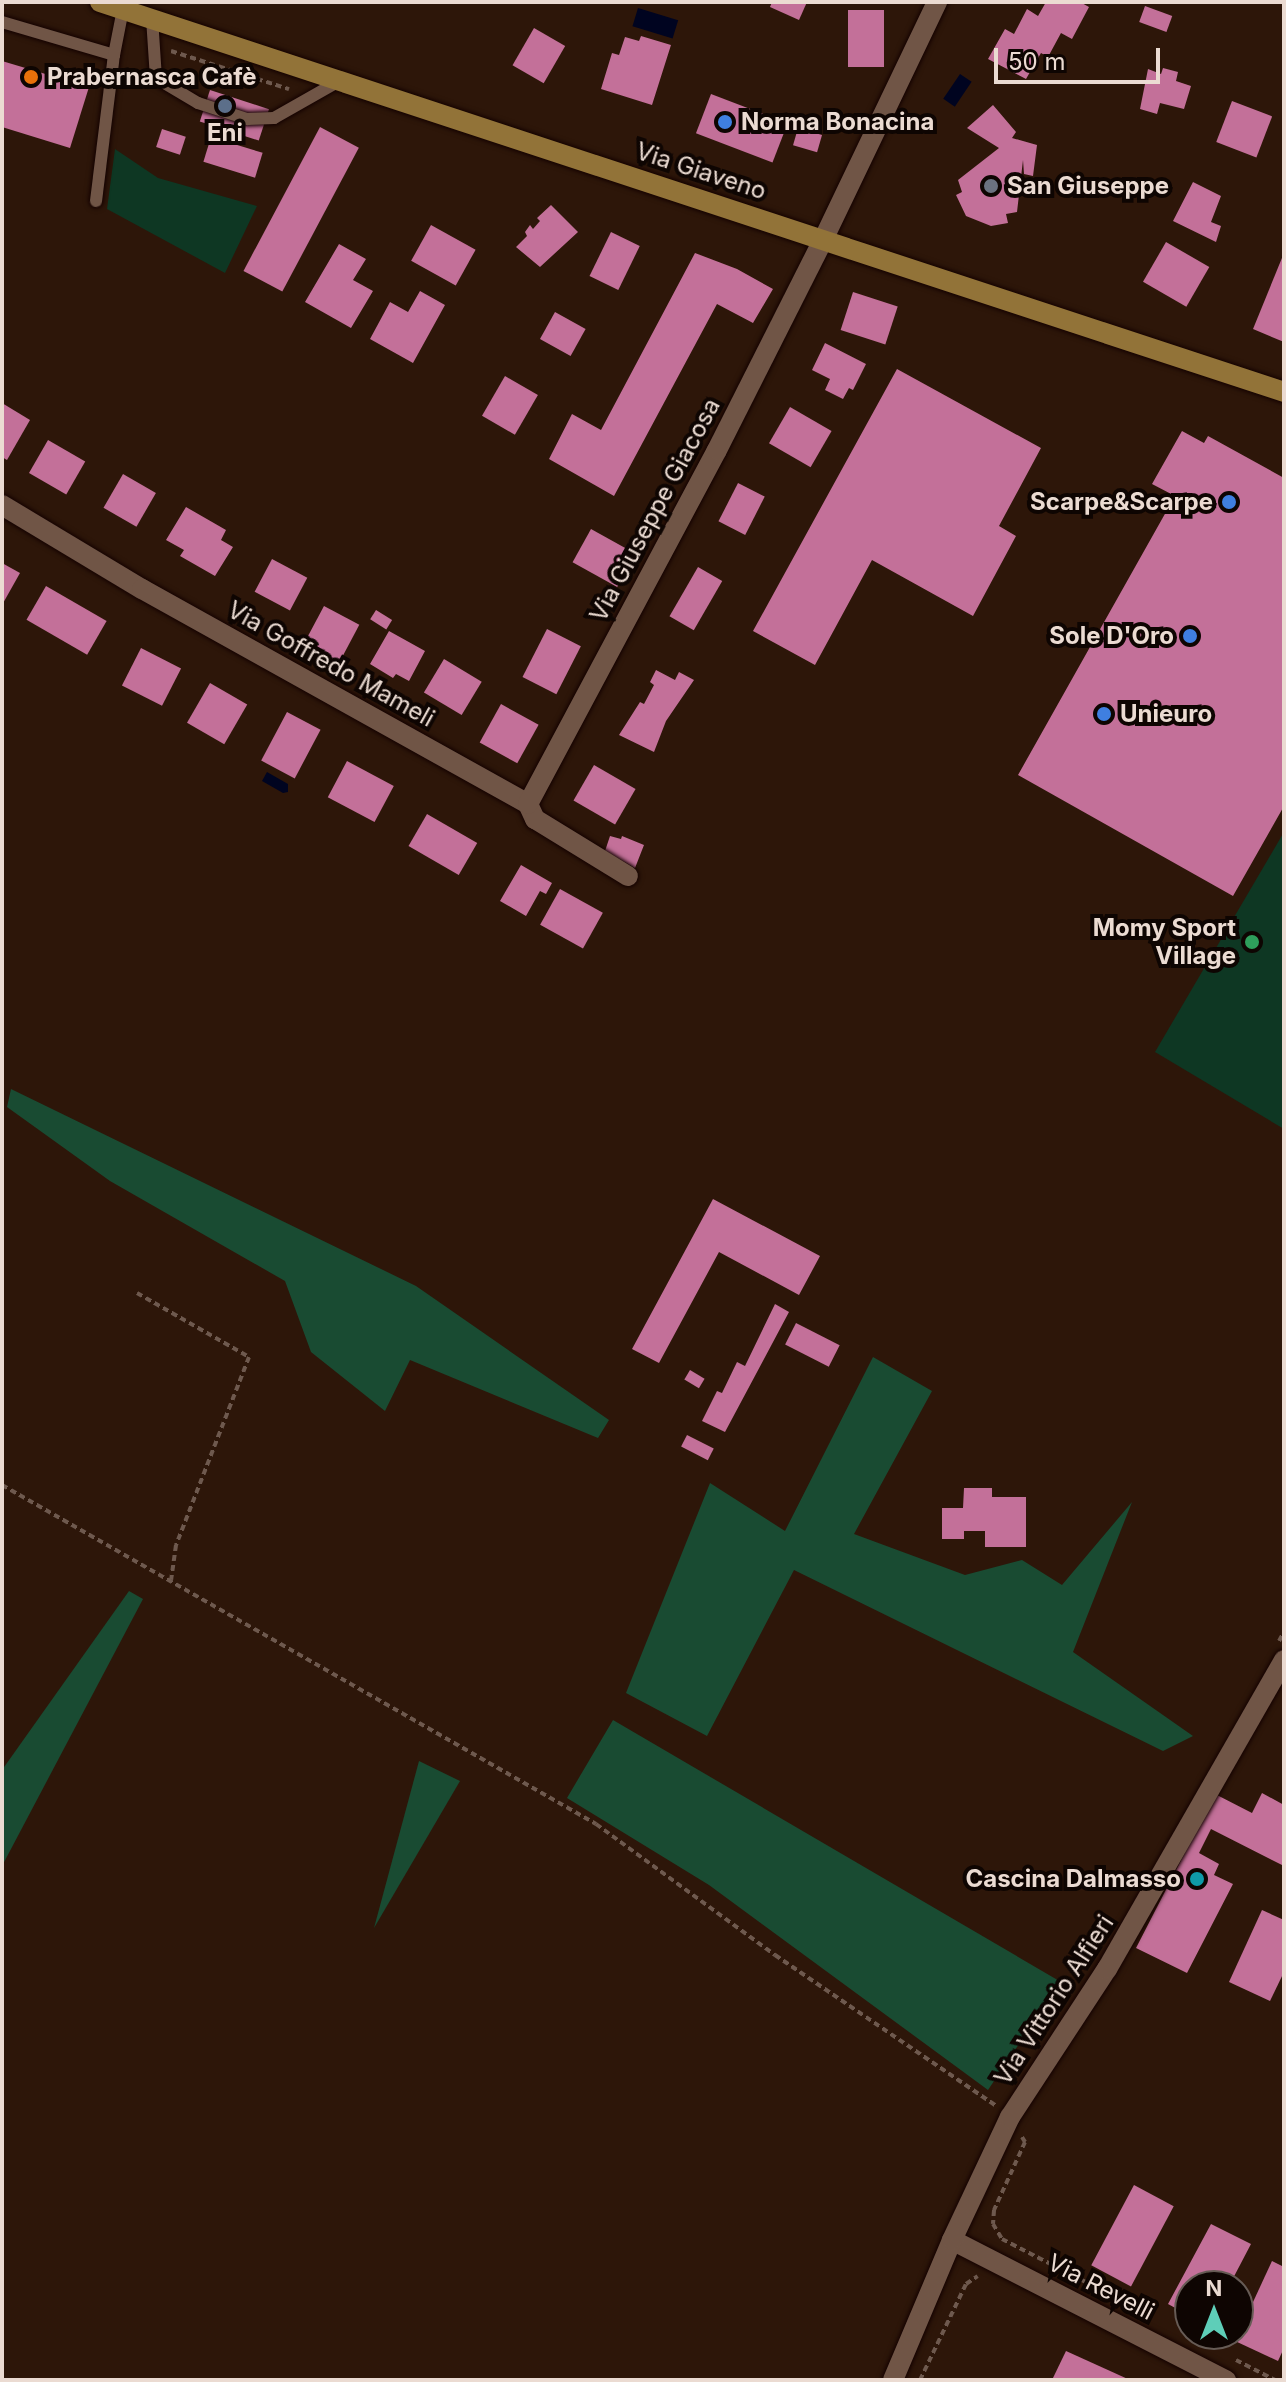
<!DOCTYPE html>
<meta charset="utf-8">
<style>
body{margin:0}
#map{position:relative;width:1286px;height:2382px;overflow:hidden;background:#2d1609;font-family:Inter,sans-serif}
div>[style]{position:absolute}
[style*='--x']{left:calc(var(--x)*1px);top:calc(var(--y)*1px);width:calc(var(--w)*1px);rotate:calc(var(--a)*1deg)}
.green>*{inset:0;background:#0e3723}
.forest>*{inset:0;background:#194b32}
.water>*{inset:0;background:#000420;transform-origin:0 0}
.building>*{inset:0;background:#c37099;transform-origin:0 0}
.path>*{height:4px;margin-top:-2px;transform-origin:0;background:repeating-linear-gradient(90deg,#6e594e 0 6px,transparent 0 10px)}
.roads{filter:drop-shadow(0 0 2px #140200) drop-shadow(0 0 2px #140200)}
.service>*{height:12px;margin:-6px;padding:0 6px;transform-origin:6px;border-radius:6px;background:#705546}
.minor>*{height:20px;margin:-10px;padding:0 10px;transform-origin:10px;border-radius:10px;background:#705546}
.secondary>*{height:20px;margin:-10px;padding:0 10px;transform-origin:10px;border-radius:10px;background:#927338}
.dots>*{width:22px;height:22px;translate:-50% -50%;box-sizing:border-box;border:4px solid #0e0502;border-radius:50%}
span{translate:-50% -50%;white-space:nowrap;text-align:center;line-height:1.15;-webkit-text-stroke:8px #0e0502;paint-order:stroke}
.poi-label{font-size:24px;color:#ebdbd2;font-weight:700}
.left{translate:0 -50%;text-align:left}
.right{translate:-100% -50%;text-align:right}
.street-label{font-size:24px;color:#ebdbd2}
.frame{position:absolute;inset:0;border:4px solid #ebdbd2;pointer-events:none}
.north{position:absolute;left:1174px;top:2270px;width:80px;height:80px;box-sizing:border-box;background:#0e0502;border:2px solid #665b55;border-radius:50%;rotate:0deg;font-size:22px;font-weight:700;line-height:32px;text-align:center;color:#ebdbd2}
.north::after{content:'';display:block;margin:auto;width:28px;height:36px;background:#5eceb8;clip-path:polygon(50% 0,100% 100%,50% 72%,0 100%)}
.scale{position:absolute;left:994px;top:48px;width:166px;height:36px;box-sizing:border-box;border:4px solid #ebdbd2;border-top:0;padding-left:10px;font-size:24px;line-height:28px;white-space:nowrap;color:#ebdbd2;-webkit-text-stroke:6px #0e0502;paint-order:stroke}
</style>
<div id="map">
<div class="green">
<i style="clip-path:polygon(115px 149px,158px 178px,257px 206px,225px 273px,107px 209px)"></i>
<i style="clip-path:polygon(1284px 832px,1284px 1129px,1155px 1052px)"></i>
</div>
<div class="forest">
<i style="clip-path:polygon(11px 1089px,416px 1286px,609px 1420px,598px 1438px,410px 1360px,385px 1411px,311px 1352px,285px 1281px,110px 1181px,7px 1107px)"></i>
<i style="clip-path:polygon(873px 1357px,932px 1391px,854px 1534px,965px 1575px,1022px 1560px,1062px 1585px,1132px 1502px,1073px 1652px,1193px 1736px,1163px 1751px,794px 1570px,707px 1736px,626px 1693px,710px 1483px,785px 1531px)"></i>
<i style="clip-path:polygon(129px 1591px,143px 1599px,2px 1866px,2px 1770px)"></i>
<i style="clip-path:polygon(613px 1720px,1061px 1982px,988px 2090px,709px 1885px,567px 1798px)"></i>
<i style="clip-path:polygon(419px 1761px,460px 1781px,374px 1928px)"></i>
</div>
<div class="water">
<i style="left:638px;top:8px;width:42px;height:19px;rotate:17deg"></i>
<i style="left:960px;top:74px;width:14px;height:30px;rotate:34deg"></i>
<i style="clip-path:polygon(267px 772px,288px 784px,288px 792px,283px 793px,262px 781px)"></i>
</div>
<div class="building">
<i style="clip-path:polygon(772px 2px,807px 2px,799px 20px,770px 7px)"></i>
<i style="clip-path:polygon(1046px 2px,1080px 2px,1089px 7px,1072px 39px,1061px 33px,1048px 57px,1041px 53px,1026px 79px,988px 59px,1005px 29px,1014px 34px,1027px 9px,1038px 16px)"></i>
<i style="left:1145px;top:6px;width:29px;height:17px;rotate:20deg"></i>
<i style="left:848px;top:10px;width:36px;height:57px"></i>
<i style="left:534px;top:28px;width:36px;height:43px;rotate:30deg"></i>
<i style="clip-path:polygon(641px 36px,671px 45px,652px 105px,601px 89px,612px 53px,619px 55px,625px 37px,639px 41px)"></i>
<i style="clip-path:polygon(2px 61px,89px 87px,70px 148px,2px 127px)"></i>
<i style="clip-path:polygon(1163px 68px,1178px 72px,1176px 81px,1191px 86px,1184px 109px,1160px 103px,1157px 114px,1140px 109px,1148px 69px,1161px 74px)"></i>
<i style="left:210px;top:90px;width:62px;height:33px;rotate:18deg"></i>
<i style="left:711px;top:94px;width:82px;height:42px;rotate:21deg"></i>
<i style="left:1232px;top:101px;width:43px;height:44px;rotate:21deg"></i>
<i style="clip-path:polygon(993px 105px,1016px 132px,1012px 138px,1037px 145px,1033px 176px,1024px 174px,1023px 160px,1017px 212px,1006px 214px,1008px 223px,991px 226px,966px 216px,956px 195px,962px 192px,958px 180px,999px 148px,967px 128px)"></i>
<i style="left:320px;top:127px;width:44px;height:163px;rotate:28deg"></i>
<i style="left:798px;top:128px;width:25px;height:18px;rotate:16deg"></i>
<i style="left:162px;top:129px;width:25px;height:19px;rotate:18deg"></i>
<i style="left:211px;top:137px;width:54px;height:26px;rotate:17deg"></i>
<i style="clip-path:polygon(1193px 182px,1221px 196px,1211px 222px,1221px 226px,1216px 242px,1173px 221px)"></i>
<i style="clip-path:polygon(551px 205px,578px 232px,540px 267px,516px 247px,527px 236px,525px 232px,530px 225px,533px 229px,540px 221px,537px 218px)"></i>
<i style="left:431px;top:225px;width:51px;height:41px;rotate:29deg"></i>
<i style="left:611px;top:232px;width:32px;height:49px;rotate:26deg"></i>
<i style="left:1166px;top:242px;width:50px;height:46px;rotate:30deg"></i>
<i style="clip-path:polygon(339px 244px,366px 259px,353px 280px,373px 291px,351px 328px,305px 302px)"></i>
<i style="clip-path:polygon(695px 253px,737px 269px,773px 289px,753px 323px,717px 304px,614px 496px,549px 459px,572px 414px,601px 430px)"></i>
<i style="clip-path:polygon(1284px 253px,1284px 342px,1253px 329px)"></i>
<i style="clip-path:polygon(420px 291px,445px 305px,413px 363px,370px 339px,390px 302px,408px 312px)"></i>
<i style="left:853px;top:292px;width:47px;height:40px;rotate:18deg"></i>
<i style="left:555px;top:312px;width:35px;height:31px;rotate:29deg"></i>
<i style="clip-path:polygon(825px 343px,866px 364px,853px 390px,849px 388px,843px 399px,825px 390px,830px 379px,812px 370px)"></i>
<i style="clip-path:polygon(897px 369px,1041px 448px,999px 526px,1016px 536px,973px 616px,872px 560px,815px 665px,753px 631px)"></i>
<i style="left:505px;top:376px;width:38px;height:46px;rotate:30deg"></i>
<i style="clip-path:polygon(2px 403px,30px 420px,7px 460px,2px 457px)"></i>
<i style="left:790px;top:407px;width:48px;height:42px;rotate:30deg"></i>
<i style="clip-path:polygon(1182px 431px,1204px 443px,1208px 436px,1284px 478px,1284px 806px,1233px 896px,1018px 775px,1175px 496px,1152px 484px)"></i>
<i style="left:48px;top:440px;width:43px;height:38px;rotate:30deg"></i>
<i style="left:123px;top:474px;width:38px;height:39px;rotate:30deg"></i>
<i style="left:738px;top:483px;width:30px;height:43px;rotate:27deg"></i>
<i style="clip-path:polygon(186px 507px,226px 530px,221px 540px,233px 547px,215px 576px,180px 556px,184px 550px,166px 540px)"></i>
<i style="left:591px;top:529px;width:51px;height:38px;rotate:29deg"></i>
<i style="left:272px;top:559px;width:40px;height:37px;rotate:28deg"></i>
<i style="clip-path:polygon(2px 563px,20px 573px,2px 605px)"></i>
<i style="left:698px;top:567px;width:28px;height:57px;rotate:30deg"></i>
<i style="left:46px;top:586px;width:70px;height:39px;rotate:30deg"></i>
<i style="left:324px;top:606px;width:40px;height:46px;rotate:28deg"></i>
<i style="left:376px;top:610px;width:19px;height:11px;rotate:32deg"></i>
<i style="left:547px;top:629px;width:38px;height:54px;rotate:27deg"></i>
<i style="clip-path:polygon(389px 631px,425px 651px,409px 681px,396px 674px,393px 678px,370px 664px)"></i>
<i style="left:141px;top:648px;width:45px;height:42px;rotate:27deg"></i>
<i style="left:444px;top:659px;width:44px;height:39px;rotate:31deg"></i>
<i style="clip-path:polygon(656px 670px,675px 680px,679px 672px,694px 680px,666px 721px,654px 752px,619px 735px,640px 702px,644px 704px,654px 685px,650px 682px)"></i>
<i style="left:210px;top:683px;width:43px;height:46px;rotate:30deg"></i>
<i style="left:501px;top:704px;width:43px;height:44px;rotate:29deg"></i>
<i style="left:287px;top:712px;width:38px;height:55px;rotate:28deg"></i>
<i style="left:347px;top:761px;width:53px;height:41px;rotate:28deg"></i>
<i style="left:594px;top:765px;width:48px;height:41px;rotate:30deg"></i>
<i style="left:427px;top:814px;width:58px;height:37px;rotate:30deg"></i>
<i style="clip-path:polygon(610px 836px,621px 839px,622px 836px,644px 845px,635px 868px,605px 851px)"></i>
<i style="clip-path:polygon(521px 865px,552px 883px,546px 894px,540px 891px,526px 916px,500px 901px)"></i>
<i style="left:560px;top:889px;width:49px;height:41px;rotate:29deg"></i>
<i style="clip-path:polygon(713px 1199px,820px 1256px,799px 1295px,719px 1252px,659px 1363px,632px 1349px)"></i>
<i style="clip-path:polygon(775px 1304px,789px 1312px,725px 1432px,702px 1421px,717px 1391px,722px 1393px,737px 1362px,745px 1366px)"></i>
<i style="left:796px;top:1323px;width:49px;height:24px;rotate:27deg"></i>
<i style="left:690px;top:1370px;width:17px;height:11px;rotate:31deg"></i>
<i style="left:687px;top:1435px;width:30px;height:13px;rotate:27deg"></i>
<i style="clip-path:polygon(964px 1488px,992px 1488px,992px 1497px,1026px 1497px,1026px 1547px,985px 1547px,985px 1531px,964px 1531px,964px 1539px,942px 1539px,942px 1508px,963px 1508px)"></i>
<i style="clip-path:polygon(1262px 1793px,1284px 1805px,1284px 1866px,1211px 1829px,1199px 1853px,1219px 1864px,1214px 1875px,1233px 1884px,1187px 1973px,1136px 1948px,1215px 1794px,1252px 1813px)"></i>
<i style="clip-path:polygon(1262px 1910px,1284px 1920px,1284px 1972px,1270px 2001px,1229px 1982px)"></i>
<i style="left:1134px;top:2185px;width:45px;height:91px;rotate:28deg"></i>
<i style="clip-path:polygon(1211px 2224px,1251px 2244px,1229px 2286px,1190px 2286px,1190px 2316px,1168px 2304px)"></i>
<i style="clip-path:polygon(1272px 2261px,1284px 2267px,1284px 2348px,1278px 2361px,1235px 2341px)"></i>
<i style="clip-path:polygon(1066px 2351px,1130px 2380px,1052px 2380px)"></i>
</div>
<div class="path">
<i style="--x:171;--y:51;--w:124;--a:17.9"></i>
<i style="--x:137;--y:1293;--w:129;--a:29.7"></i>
<i style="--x:249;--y:1357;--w:202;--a:111.2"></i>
<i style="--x:176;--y:1545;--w:35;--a:98"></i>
<i style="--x:2;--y:1485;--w:684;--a:29.71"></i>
<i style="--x:596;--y:1824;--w:222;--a:36.2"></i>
<i style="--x:775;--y:1955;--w:268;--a:34.3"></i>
<i style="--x:1279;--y:1641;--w:10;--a:-61"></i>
<i style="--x:1022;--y:2137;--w:6;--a:59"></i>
<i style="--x:1025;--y:2142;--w:75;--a:114.5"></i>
<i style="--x:994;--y:2210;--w:14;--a:94"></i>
<i style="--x:993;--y:2224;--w:17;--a:59"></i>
<i style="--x:1002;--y:2239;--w:155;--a:27.2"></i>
<i style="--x:1236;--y:2360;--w:44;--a:27.1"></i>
<i style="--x:920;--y:2380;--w:106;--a:-64.4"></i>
<i style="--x:966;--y:2284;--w:14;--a:-34"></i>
</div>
<div class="roads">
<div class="service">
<i style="--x:152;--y:18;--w:60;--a:86.2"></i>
<i style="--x:156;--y:78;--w:49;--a:30.8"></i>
<i style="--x:198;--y:103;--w:52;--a:18.1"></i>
<i style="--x:247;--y:119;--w:27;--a:-2"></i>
<i style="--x:274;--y:118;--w:77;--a:-29.6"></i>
<i style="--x:2;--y:22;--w:117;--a:16.4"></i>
<i style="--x:114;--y:55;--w:47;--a:-78.9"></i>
<i style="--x:96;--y:201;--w:147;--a:-83"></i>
</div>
<div class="minor">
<i style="--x:2;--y:505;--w:163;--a:31"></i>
<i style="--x:142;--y:589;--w:442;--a:29.1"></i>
<i style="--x:528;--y:804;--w:17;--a:65"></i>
<i style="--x:535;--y:819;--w:109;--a:31.5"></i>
<i style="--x:528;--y:804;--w:401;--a:-61.9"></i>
<i style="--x:717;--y:450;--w:237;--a:-63.2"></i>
<i style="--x:824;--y:238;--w:262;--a:-64.4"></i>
<i style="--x:952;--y:2240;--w:308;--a:27.1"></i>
<i style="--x:893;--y:2380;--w:152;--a:-67.1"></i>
<i style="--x:952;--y:2240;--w:136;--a:-64.8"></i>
<i style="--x:1010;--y:2117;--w:177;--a:-56.8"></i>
<i style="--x:1107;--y:1969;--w:356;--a:-60.2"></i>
</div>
<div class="secondary">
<i style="--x:100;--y:2;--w:1247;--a:18.23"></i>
</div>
</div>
<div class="dots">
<i style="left:31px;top:77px;background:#e8710a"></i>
<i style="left:225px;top:106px;background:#5c6f8a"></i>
<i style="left:725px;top:122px;background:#3f7fe0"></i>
<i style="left:991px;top:186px;background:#6b7280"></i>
<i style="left:1229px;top:502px;background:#3f7fe0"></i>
<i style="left:1190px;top:636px;background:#3f7fe0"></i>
<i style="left:1104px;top:714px;background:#3f7fe0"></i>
<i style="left:1252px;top:942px;background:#2e9e5b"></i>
<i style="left:1197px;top:1879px;background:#0f9aa8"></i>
</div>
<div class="poi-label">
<span class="left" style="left:47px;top:77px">Prabernasca Cafè</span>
<span class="left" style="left:741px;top:122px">Norma Bonacina</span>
<span style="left:225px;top:133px">Eni</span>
<span class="left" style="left:1007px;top:186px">San Giuseppe</span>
<span class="right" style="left:1213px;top:502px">Scarpe&amp;Scarpe</span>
<span class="right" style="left:1174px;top:636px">Sole D'Oro</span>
<span class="left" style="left:1120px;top:714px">Unieuro</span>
<span class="right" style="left:1236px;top:942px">Momy Sport<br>Village</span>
<span class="right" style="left:1181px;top:1879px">Cascina Dalmasso</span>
</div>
<div class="street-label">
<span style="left:701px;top:171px;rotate:18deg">Via Giaveno</span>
<span style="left:655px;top:510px;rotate:-62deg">Via Giuseppe Giacosa</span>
<span style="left:331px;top:664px;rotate:29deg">Via Goffredo Mameli</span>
<span style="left:1054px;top:2000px;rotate:-57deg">Via Vittorio Alfieri</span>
<span style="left:1101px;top:2287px;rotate:27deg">Via Revelli</span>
</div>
<div class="frame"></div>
<div class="north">N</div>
<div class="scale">50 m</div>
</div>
